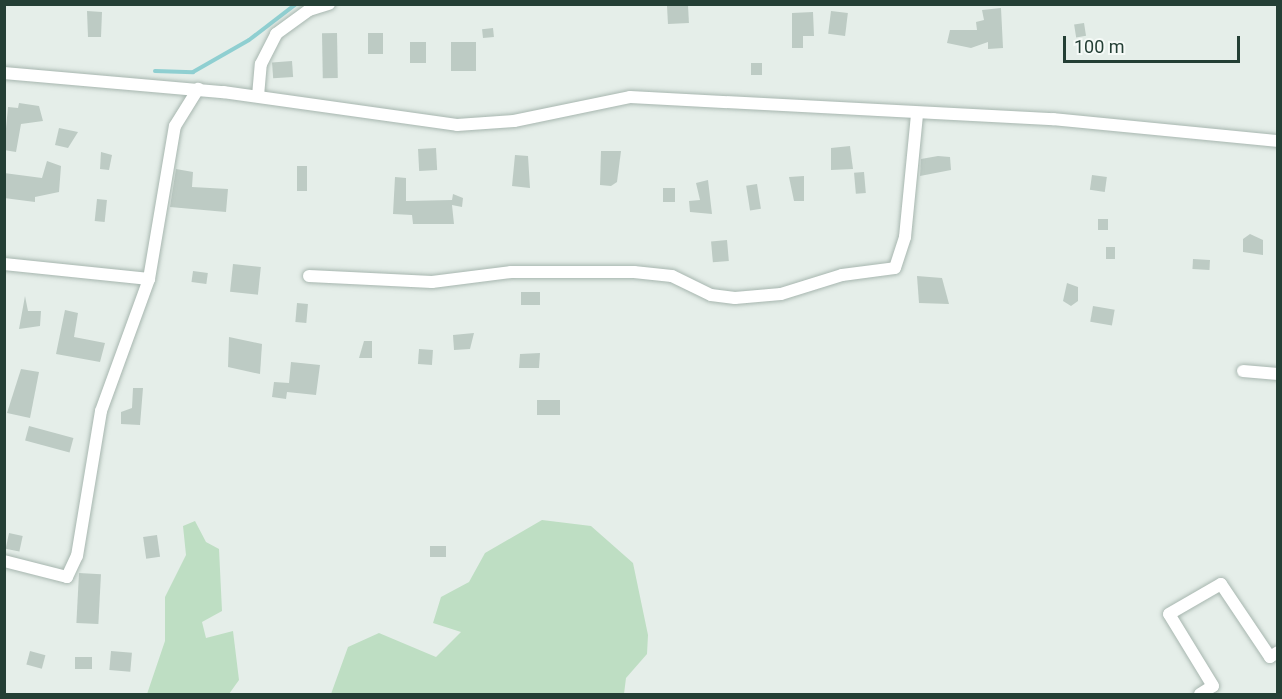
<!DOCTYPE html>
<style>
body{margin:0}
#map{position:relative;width:1282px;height:699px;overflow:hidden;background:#e5eee9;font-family:Roboto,sans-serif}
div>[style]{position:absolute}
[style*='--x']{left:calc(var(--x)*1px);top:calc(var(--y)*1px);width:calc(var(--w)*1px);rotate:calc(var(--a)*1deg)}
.green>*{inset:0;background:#bedec3}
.stream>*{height:4px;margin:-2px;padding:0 2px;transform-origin:2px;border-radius:2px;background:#8fcfd1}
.building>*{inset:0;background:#bdcbc4;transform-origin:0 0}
.roads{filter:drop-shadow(0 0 2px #a7b6af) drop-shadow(0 0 2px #a7b6af)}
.minor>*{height:12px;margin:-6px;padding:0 6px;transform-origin:6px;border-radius:6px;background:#fff}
span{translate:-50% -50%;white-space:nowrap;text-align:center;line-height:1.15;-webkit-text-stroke:4.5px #f5faf7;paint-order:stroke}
.frame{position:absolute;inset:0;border:6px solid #243f35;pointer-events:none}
.scale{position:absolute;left:1063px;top:36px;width:177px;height:27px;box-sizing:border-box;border:3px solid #243f35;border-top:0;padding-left:8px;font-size:18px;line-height:21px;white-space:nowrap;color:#243f35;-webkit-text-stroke:4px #f5faf7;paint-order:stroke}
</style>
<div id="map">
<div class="green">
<i style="clip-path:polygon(542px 520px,591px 526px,633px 563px,648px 635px,647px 654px,626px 678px,624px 694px,331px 694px,348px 647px,379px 633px,436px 657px,461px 632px,433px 623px,441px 597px,469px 582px,485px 553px)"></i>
<i style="clip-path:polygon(195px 521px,206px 542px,219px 549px,222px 611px,202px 622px,206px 638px,233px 631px,239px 680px,229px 694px,147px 694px,165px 641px,165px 597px,186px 555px,183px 526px)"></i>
</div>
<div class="stream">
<i style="--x:155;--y:71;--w:38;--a:2"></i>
<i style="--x:193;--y:72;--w:64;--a:-29.7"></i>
<i style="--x:249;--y:40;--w:59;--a:-37.5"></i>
</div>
<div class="building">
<i style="left:688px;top:5px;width:18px;height:21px;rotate:87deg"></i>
<i style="clip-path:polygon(1001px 8px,1003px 48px,988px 49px,988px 42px,971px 48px,947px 43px,950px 30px,977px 30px,976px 22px,984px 20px,982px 10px)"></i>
<i style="clip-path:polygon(87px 11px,102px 12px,101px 37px,88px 37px)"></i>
<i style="left:831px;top:11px;width:17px;height:23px;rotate:7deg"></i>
<i style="clip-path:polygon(813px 12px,814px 36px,803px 36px,803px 48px,792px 48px,792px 13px)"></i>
<i style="left:1084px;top:23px;width:13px;height:10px;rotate:81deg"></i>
<i style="left:493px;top:28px;width:9px;height:11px;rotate:84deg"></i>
<i style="left:337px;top:33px;width:45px;height:15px;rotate:89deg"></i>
<i style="left:368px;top:33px;width:15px;height:21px"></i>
<i style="left:426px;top:42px;width:21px;height:16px;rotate:90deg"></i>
<i style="left:451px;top:42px;width:25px;height:29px"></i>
<i style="left:292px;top:61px;width:16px;height:20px;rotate:86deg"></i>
<i style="left:751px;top:63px;width:11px;height:12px"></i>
<i style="clip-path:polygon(19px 103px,39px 106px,43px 121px,21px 124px,16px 152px,4px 150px,8px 107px,18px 108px)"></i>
<i style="clip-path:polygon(59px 128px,78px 132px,68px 148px,55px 145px)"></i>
<i style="clip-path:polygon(850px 146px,853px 169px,831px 170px,831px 148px)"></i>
<i style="left:436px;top:148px;width:22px;height:18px;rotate:87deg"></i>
<i style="clip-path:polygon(601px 151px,621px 151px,617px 182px,611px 186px,600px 185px)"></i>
<i style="clip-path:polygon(101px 152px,112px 155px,109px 170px,100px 169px)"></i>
<i style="clip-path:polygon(515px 155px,528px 156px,530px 188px,512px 186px)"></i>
<i style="clip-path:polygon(938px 156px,950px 157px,951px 170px,920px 176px,921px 159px)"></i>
<i style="clip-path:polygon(47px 161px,61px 166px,59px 192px,35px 197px,35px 202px,4px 198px,4px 173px,42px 178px)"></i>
<i style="left:297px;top:166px;width:10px;height:25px"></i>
<i style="clip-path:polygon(176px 169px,193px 172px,192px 187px,228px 189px,226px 212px,170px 207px)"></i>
<i style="left:864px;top:172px;width:21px;height:10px;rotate:85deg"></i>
<i style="left:1092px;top:175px;width:15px;height:15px;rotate:8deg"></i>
<i style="clip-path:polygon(804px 176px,804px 201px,794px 201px,789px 177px)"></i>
<i style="clip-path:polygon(395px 177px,406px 178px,406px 201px,452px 200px,453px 194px,463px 198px,462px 207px,452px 205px,454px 224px,413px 224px,412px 215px,393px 214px)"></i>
<i style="clip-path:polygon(708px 180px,712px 214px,690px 212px,689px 201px,700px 200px,696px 183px)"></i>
<i style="left:757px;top:184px;width:25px;height:11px;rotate:81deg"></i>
<i style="left:663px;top:188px;width:12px;height:14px"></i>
<i style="left:97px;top:199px;width:10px;height:22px;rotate:6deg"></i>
<i style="left:1098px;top:219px;width:10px;height:11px"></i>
<i style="clip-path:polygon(1250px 234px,1263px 240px,1263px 255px,1243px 252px,1243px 239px)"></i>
<i style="left:727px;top:240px;width:21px;height:16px;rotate:85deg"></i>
<i style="left:1106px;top:247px;width:9px;height:12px"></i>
<i style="left:1193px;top:259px;width:17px;height:10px;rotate:3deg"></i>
<i style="left:233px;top:264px;width:28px;height:28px;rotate:6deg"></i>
<i style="left:193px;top:271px;width:15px;height:11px;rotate:8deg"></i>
<i style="clip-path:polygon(917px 276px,942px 278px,949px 304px,919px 303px)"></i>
<i style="clip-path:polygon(1067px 283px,1078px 287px,1078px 301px,1071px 306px,1063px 301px)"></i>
<i style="left:521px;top:292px;width:19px;height:13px"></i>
<i style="clip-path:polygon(25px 296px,28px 311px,41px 311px,40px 326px,19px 329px)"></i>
<i style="left:297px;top:303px;width:11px;height:19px;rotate:5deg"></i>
<i style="left:1093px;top:306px;width:22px;height:16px;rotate:10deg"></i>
<i style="clip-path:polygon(65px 310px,78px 313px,74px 337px,105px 343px,100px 362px,56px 354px)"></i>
<i style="clip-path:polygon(474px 333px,470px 349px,454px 350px,453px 335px)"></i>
<i style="clip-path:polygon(229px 337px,262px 344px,260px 374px,228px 367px)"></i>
<i style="clip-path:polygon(364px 341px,372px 341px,372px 358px,359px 358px)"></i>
<i style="left:419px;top:349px;width:14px;height:15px;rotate:4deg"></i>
<i style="clip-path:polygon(540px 353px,539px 368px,519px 368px,520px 354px)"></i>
<i style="clip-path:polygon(291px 362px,320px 365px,316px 395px,287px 392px,286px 399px,272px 397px,274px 382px,289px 383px)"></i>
<i style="clip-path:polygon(21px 369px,39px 372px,30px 418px,7px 413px)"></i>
<i style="clip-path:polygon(133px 388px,143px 388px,140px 425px,121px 424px,121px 412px,132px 408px)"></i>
<i style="left:537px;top:400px;width:23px;height:15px"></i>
<i style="left:29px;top:426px;width:46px;height:15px;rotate:15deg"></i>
<i style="left:9px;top:533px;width:14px;height:16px;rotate:12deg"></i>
<i style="left:157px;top:535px;width:22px;height:14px;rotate:82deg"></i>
<i style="left:446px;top:546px;width:11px;height:16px;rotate:90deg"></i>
<i style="left:79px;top:573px;width:22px;height:50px;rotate:3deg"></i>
<i style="left:30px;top:651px;width:16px;height:14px;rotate:15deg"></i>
<i style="left:111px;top:651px;width:21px;height:19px;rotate:5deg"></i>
<i style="left:75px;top:657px;width:17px;height:12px"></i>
</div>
<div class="roads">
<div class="minor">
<i style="--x:4;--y:73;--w:220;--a:5"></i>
<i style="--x:223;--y:92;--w:236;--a:8"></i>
<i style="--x:457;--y:125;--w:57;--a:-4"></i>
<i style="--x:514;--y:121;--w:118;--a:-11.7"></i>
<i style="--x:630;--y:97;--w:424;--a:3"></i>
<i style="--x:1053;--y:119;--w:226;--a:5.6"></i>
<i style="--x:258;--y:96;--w:32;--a:-85"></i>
<i style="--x:261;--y:64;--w:34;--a:-63"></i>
<i style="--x:276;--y:34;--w:41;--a:-36"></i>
<i style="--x:309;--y:10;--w:21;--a:-17"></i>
<i style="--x:4;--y:264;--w:146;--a:5.9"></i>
<i style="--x:309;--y:276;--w:123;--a:2.8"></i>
<i style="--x:432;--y:282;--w:80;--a:-7.2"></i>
<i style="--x:511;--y:272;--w:123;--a:0"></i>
<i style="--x:634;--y:272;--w:38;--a:6"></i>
<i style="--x:672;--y:276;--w:43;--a:26"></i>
<i style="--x:711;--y:295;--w:24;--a:7"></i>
<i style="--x:735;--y:298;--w:46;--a:-5"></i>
<i style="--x:781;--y:294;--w:64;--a:-17.3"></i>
<i style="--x:842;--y:275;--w:53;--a:-7.5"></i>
<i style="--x:895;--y:268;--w:33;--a:-72"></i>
<i style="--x:905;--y:237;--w:124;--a:-84.4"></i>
<i style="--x:1243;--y:371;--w:35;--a:5"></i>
<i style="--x:4;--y:561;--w:65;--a:14.3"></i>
<i style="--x:67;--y:577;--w:23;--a:-65"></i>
<i style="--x:77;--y:556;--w:147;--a:-80.6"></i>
<i style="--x:101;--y:411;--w:140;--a:-70"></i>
<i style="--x:149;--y:279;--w:155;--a:-80.4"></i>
<i style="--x:175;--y:126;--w:44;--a:-58.1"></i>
<i style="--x:1200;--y:694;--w:15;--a:-32"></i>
<i style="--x:1213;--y:686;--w:84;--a:-121.4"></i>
<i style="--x:1169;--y:614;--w:60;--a:-30"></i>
<i style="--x:1221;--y:584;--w:88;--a:56.1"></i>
<i style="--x:1270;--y:657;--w:9;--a:-32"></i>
</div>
</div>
<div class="frame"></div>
<div class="scale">100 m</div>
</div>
